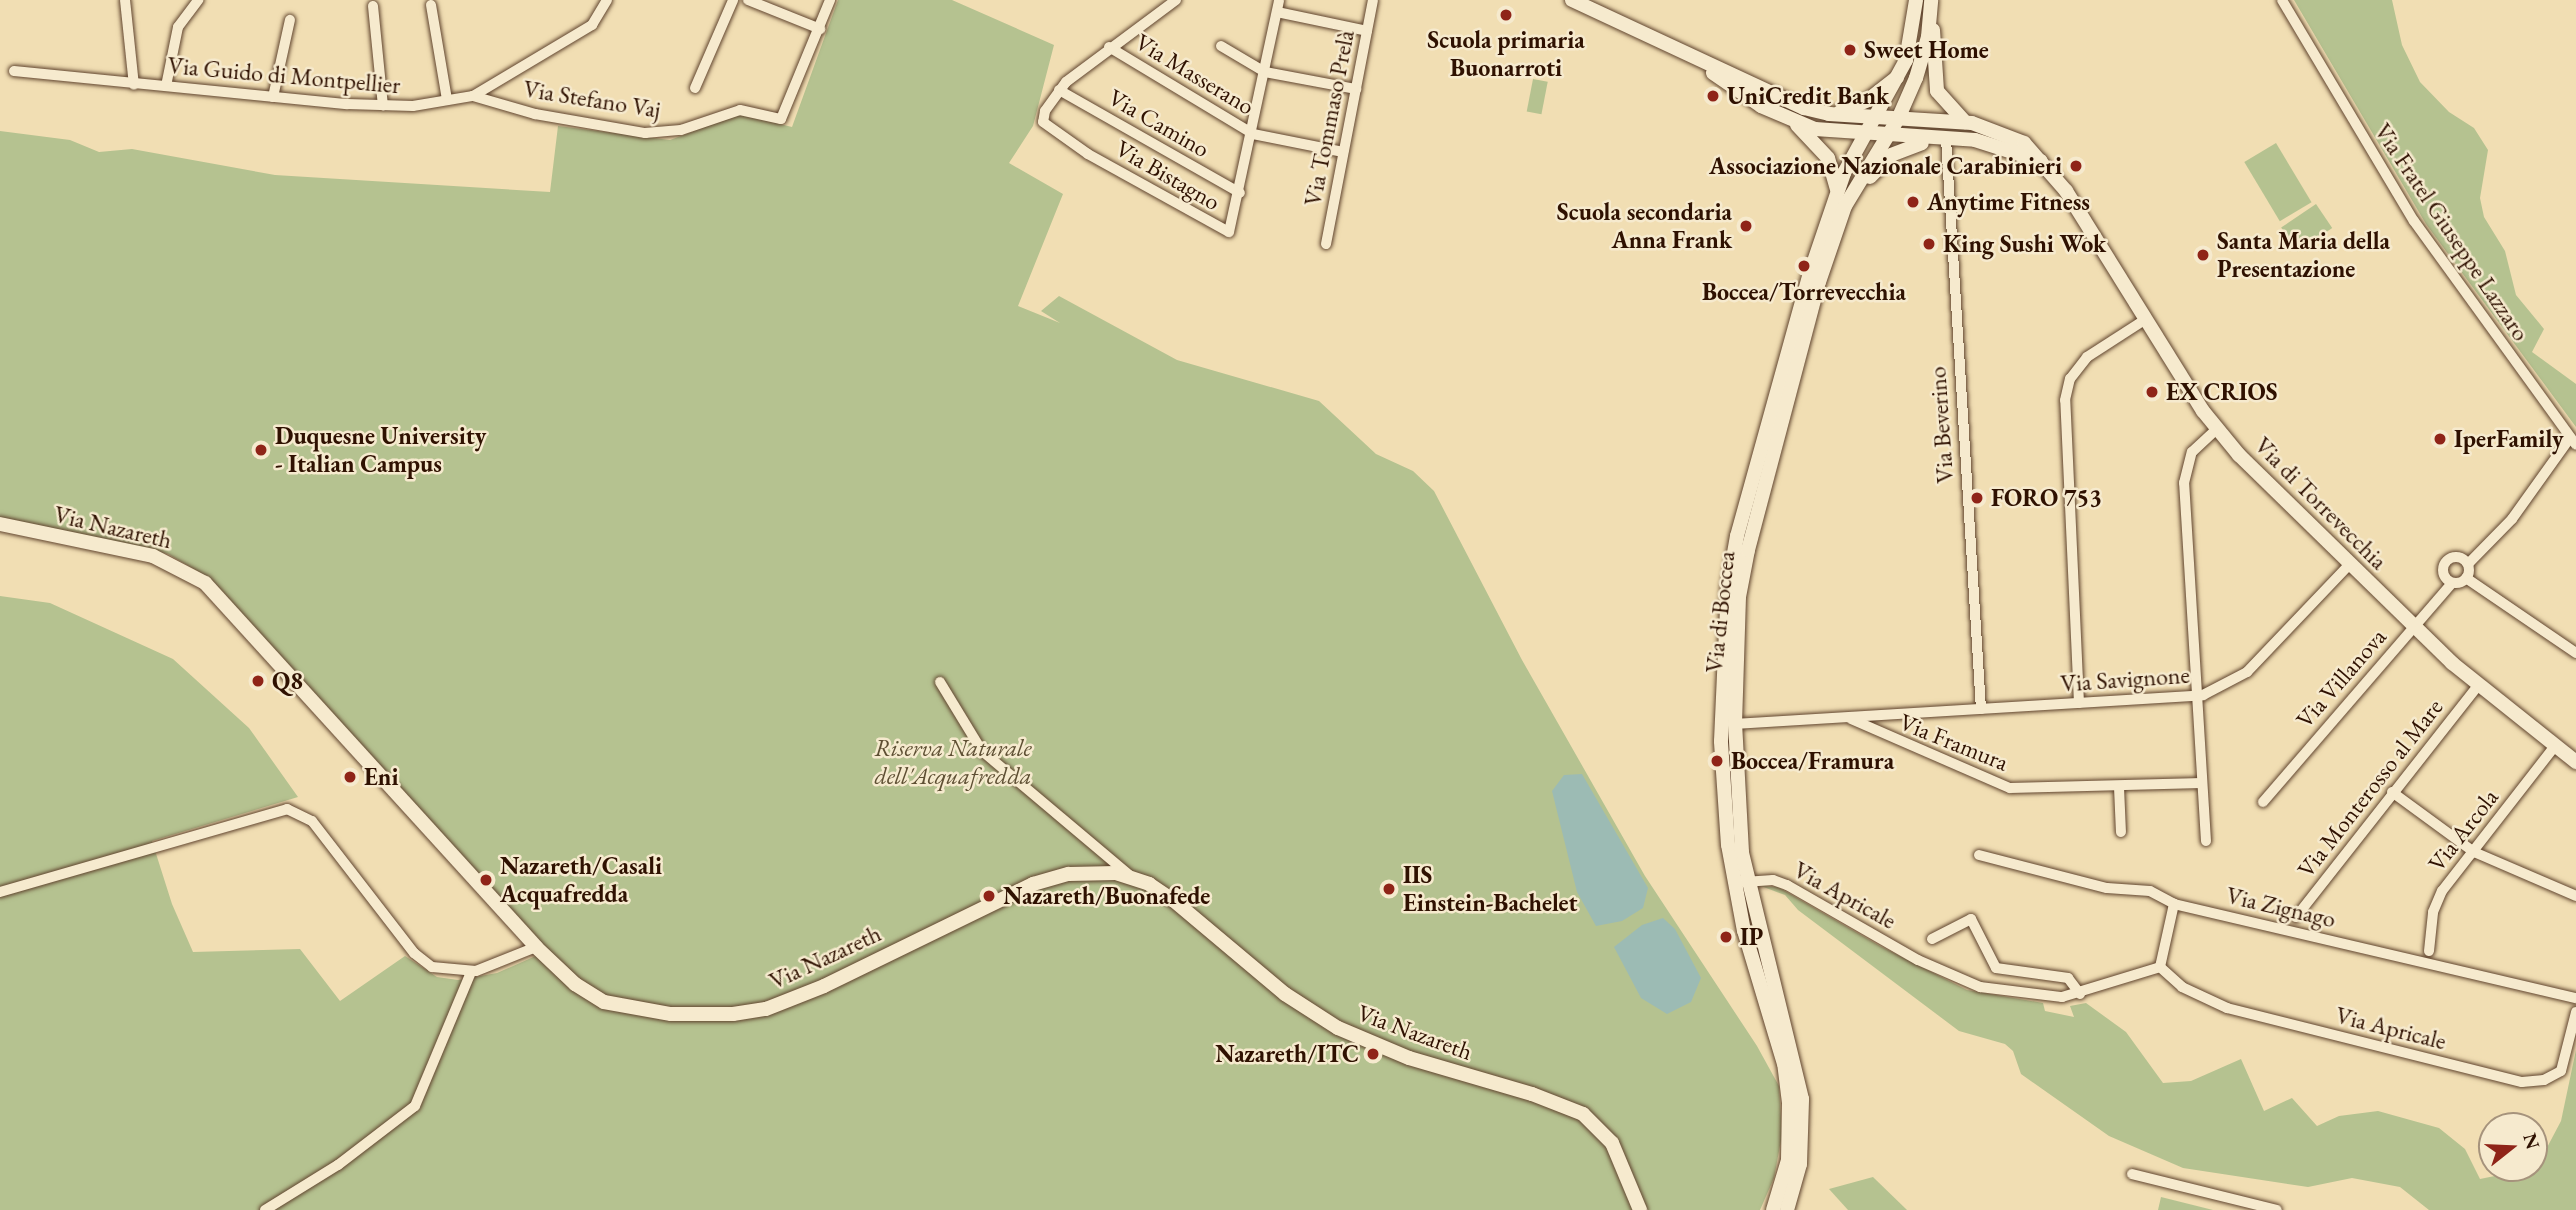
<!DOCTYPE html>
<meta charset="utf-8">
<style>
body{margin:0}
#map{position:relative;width:2576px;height:1210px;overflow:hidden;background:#f1deb3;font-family:"EB Garamond",serif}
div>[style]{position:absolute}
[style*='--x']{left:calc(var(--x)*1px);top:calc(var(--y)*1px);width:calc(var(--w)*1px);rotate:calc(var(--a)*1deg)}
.green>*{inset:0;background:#b5c290;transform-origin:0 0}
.water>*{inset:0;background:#9cbbb4}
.roads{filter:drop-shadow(0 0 2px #60442e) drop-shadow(0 0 2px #60442e)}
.street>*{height:10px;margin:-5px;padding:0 5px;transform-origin:5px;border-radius:5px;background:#f6eace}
.street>.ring{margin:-5px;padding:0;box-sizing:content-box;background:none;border:10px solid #f6eace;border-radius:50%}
.secondary>*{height:14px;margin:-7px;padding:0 7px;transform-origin:7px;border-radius:7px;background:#f6eace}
.dots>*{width:19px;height:19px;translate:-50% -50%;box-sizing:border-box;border:4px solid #f6eace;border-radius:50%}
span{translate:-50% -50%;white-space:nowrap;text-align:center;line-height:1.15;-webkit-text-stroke:5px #f6eace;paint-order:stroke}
.poi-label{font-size:24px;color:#2f1101;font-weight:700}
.left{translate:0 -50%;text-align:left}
.right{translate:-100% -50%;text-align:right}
.street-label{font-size:24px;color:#2f1101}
.park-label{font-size:24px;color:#5e4f33;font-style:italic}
.north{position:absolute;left:2478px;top:1112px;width:70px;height:70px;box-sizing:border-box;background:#f6eace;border:2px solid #a6937c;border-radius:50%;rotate:72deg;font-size:19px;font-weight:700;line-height:28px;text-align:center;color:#2f1101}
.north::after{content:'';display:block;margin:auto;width:24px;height:32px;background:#8f2418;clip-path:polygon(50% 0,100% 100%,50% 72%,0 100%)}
</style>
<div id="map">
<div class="green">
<i style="clip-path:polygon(838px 0,952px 0,1054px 45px,1033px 126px,1009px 163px,1063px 194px,1018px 306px,1060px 323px,1041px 311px,1059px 296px,1177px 360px,1319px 401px,1376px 454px,1413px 471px,1434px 491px,1522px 660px,1645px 876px,1757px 1046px,1779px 1086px,1782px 1135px,1774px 1178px,1760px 1210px,0 1210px,0 596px,50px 603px,173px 659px,249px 728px,298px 797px,152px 841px,172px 904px,193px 952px,300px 949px,340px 1001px,405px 956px,437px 977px,458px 980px,497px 973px,547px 951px,211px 579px,168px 554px,0 518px,0 131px,70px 140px,99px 152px,132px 149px,275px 175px,550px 192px,558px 126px,670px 140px,740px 114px,792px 127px)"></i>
<i style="clip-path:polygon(2294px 0,2392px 0,2402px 45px,2420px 82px,2449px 112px,2474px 128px,2488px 150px,2480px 198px,2484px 217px,2505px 251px,2516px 295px,2544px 329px,2532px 352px,2576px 384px,2576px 427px,2426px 224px)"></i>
<i style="left:1533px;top:79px;width:15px;height:33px;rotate:11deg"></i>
<i style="left:2276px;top:143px;width:69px;height:37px;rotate:59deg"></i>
<i style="left:2316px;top:204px;width:29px;height:42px;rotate:56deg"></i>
<i style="clip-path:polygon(1761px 886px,1778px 887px,1880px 946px,1967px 990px,2043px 1003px,2045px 1011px,2074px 1017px,2070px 1006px,2086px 1003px,2126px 1032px,2163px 1083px,2191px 1081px,2241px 1059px,2264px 1111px,2292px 1098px,2317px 1126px,2339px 1116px,2378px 1111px,2439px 1128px,2465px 1149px,2480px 1179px,2534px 1168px,2534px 1160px,2542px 1157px,2561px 1121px,2576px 1050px,2576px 1210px,2429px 1210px,2400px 1187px,2352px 1178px,2308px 1187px,2183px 1168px,2109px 1136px,2021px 1074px,2013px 1051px,2005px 1044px,1959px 1031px,1798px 910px,1785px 895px)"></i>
<i style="clip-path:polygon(1873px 1177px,1907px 1210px,1848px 1210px,1829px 1189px)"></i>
<i style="clip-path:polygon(2161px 1197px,2213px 1210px,2158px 1210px)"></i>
</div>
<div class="water">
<i style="clip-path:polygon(1582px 774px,1648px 888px,1643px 908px,1622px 921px,1596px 926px,1577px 892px,1552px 791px,1564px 775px)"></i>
<i style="clip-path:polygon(1663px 918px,1675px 929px,1701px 978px,1691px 1002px,1667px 1014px,1641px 998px,1614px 947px,1642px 925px)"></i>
</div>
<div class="roads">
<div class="street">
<i style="--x:125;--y:0;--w:85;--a:84"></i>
<i style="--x:748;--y:0;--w:78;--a:21.9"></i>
<i style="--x:1176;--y:0;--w:137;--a:143.3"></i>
<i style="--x:1066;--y:82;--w:36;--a:126"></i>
<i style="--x:1045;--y:111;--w:11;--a:100"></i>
<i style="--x:1043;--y:122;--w:55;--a:35.4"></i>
<i style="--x:1088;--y:154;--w:161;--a:29"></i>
<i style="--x:1229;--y:232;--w:237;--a:-77.8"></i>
<i style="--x:2282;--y:0;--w:257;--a:59.2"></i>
<i style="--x:2414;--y:221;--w:276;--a:54.1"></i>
<i style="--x:431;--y:5;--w:96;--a:80.4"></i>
<i style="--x:373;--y:6;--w:100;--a:84.3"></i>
<i style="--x:1277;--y:12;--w:92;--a:11.9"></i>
<i style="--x:1221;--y:46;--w:51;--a:30.6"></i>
<i style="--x:1265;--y:72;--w:93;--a:10.6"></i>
<i style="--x:1109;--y:47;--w:168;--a:31.1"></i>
<i style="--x:1253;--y:134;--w:92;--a:11.3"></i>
<i style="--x:14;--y:71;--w:335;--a:5.7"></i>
<i style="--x:347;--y:104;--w:66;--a:1.7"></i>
<i style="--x:413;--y:106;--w:61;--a:-9.5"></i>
<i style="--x:473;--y:96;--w:139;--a:-30.8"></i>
<i style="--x:592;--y:25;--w:29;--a:-59"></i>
<i style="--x:166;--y:86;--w:60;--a:-78.5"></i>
<i style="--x:178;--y:27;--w:34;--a:-53"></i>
<i style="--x:695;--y:88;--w:96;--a:-66.6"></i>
<i style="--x:1059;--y:90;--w:208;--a:29.6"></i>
<i style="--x:473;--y:96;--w:65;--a:16.2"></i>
<i style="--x:535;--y:114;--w:112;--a:9.8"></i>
<i style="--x:645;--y:133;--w:36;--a:-5"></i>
<i style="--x:681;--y:130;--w:62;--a:-18.7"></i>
<i style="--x:740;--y:110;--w:42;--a:12.4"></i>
<i style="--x:781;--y:119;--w:129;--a:-67.6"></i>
<i style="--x:273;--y:97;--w:79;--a:-77.6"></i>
<i style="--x:1946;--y:139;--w:571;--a:86.49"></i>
<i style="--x:1326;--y:244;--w:248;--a:-79.1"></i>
<i class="ring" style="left:2443px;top:557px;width:16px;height:16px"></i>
<i style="--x:2468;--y:564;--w:63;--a:-45.6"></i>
<i style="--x:2512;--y:519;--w:100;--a:-54.4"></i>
<i style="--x:2466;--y:578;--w:133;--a:34.3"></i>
<i style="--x:940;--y:682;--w:81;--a:58.7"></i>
<i style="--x:982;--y:751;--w:192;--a:40.1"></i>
<i style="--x:2079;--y:703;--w:303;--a:-92.6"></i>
<i style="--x:2065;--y:400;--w:22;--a:-77"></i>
<i style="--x:2070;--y:379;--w:28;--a:-52"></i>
<i style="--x:2087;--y:357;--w:70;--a:-32.8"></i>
<i style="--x:1851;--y:719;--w:173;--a:23.5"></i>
<i style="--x:2010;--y:788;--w:192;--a:-1.5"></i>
<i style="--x:1735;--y:724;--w:469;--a:-3.5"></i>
<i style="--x:2203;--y:695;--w:50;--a:-27.6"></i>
<i style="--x:2247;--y:672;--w:149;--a:-46.4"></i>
<i style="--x:2119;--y:787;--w:45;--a:87.5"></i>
<i style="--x:2392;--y:792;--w:102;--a:36.2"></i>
<i style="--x:2474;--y:852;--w:111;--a:23.3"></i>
<i style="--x:2263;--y:802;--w:289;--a:-49.2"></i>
<i style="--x:2206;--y:841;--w:359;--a:-93.5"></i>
<i style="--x:2184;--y:483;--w:32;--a:-76"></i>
<i style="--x:2192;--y:452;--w:34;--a:-43"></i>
<i style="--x:1979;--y:855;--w:132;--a:14.5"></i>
<i style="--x:2107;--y:888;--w:43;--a:4"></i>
<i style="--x:2150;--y:891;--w:27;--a:28"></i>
<i style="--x:2174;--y:904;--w:413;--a:13.2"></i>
<i style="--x:1744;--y:882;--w:29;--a:-4"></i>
<i style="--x:1773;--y:880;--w:15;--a:20"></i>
<i style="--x:1787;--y:885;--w:151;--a:29.8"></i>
<i style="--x:1918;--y:960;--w:68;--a:23.5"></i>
<i style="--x:1980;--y:987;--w:83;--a:7"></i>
<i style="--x:2062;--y:997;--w:102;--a:-17"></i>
<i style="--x:0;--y:892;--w:299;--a:-16.1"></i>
<i style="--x:287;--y:809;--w:28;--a:26"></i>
<i style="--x:312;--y:821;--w:167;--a:52.3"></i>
<i style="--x:414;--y:953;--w:23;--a:38"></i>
<i style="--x:432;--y:967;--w:44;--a:5.2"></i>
<i style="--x:476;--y:971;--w:65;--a:-21.8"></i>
<i style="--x:2296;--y:917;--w:294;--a:-51.8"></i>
<i style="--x:1932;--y:939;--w:44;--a:-27.1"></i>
<i style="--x:1971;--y:919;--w:55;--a:63"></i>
<i style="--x:1996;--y:968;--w:73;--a:7.9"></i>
<i style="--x:2068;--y:978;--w:20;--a:53"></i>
<i style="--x:2429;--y:951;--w:39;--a:-84"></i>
<i style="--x:2433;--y:912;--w:23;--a:-67"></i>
<i style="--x:2442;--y:891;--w:184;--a:-52.1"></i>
<i style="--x:2160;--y:967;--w:30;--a:42"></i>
<i style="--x:2182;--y:987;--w:50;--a:25"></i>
<i style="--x:2227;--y:1008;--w:304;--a:14.1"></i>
<i style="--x:2522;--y:1082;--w:22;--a:-5"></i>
<i style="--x:2544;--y:1080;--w:19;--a:-28"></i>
<i style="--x:2561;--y:1071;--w:61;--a:-75.7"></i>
<i style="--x:2160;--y:967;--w:65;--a:-77.5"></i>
<i style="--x:2132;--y:1174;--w:149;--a:13.9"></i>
<i style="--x:265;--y:1210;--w:86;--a:-31.7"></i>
<i style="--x:338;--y:1165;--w:97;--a:-37.5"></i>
<i style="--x:415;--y:1106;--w:145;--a:-67.3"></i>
</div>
<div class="secondary">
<i style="--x:1572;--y:0;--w:256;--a:25"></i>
<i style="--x:1804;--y:108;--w:26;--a:13"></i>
<i style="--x:1829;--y:114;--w:143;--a:3.6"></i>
<i style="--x:1972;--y:123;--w:56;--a:21"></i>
<i style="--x:2024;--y:143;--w:64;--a:48.8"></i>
<i style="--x:2066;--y:191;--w:259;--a:58.1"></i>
<i style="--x:2203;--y:411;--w:57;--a:50.7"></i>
<i style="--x:2239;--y:455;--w:298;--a:44.3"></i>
<i style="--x:2452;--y:663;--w:159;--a:38.6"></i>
<i style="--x:1933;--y:30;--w:61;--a:86.2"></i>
<i style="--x:1937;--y:91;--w:42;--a:47.9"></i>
<i style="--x:1713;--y:73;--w:58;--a:34.5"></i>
<i style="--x:1761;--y:106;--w:59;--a:23.1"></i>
<i style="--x:1815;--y:129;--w:160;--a:3.9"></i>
<i style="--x:1975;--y:140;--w:69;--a:17.7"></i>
<i style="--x:1840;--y:112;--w:30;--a:-23"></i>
<i style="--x:1868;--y:100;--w:37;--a:-38"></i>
<i style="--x:1797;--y:125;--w:45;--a:46.8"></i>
<i style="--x:1828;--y:158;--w:32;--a:74"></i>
<i style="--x:1870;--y:177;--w:30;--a:-46"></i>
<i style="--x:1891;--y:155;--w:33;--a:-21"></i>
<i style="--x:0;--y:524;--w:156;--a:11.8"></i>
<i style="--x:153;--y:556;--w:59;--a:27.4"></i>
<i style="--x:205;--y:583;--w:492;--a:47.7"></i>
<i style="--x:536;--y:947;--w:54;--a:43.5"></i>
<i style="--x:575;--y:984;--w:34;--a:32"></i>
<i style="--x:604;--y:1002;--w:68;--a:10.2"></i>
<i style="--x:671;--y:1014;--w:62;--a:0"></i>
<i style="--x:733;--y:1014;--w:33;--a:-9"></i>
<i style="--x:766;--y:1009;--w:62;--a:-21.6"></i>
<i style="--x:824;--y:986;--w:233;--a:-26"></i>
<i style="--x:1033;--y:884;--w:37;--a:-16"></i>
<i style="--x:1069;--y:874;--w:47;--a:-1.2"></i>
<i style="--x:1116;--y:873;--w:35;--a:18"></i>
<i style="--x:1149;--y:884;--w:29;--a:34"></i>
<i style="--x:1173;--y:900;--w:146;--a:40"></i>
<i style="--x:1285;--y:994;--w:63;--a:32.7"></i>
<i style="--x:1338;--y:1028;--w:77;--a:22.9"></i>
<i style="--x:1409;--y:1058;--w:128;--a:16.3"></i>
<i style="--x:1532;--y:1094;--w:55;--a:21.4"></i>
<i style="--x:1583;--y:1114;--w:41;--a:45"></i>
<i style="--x:1612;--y:1143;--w:73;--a:67.3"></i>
<i style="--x:1773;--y:1210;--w:52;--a:-73.3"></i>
<i style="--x:1788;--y:1160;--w:57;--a:-89"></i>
<i style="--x:1789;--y:1103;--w:39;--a:-97"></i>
<i style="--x:1784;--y:1064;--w:139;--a:-106.7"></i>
<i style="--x:1744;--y:931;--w:87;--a:-100.5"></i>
<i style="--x:1728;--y:845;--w:104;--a:-93.9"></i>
<i style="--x:1721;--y:741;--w:154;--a:-87.4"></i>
<i style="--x:1728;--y:587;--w:52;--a:-80"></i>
<i style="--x:1737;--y:536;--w:273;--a:-74.5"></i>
<i style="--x:1810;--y:273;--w:106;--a:-71.2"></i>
<i style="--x:1844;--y:173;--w:129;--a:-61.2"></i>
<i style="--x:1906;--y:60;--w:61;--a:-80.5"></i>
<i style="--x:1787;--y:1210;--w:48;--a:-74.2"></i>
<i style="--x:1800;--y:1164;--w:65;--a:-88.2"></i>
<i style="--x:1802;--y:1099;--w:254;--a:-103.7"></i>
<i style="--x:1742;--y:852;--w:128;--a:-93.1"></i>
<i style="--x:1735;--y:724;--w:127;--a:-88.2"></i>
<i style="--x:1739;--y:597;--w:48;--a:-79.2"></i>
<i style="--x:1748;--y:550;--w:277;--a:-75.2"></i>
<i style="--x:1819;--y:282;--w:80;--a:-71.1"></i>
<i style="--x:1845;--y:206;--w:102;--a:-58.7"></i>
<i style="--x:1898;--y:119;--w:45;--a:-66.3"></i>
<i style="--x:1916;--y:78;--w:43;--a:-73.7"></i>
<i style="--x:1928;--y:37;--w:37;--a:-85"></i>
</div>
</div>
<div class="dots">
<i style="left:1506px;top:15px;background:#8f2418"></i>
<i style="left:1850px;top:50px;background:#8f2418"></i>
<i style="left:1713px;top:96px;background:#8f2418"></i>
<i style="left:2076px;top:166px;background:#8f2418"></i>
<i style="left:1913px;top:202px;background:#8f2418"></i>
<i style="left:1746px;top:226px;background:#8f2418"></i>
<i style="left:1929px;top:244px;background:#8f2418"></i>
<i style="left:2203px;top:255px;background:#8f2418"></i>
<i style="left:1804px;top:266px;background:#8f2418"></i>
<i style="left:2152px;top:392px;background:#8f2418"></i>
<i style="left:2440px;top:439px;background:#8f2418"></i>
<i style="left:261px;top:450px;background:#8f2418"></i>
<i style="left:1977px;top:498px;background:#8f2418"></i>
<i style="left:258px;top:681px;background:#8f2418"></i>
<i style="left:1717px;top:761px;background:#8f2418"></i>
<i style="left:350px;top:777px;background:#8f2418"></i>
<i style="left:486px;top:880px;background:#8f2418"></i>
<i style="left:1389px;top:889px;background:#8f2418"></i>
<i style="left:989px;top:896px;background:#8f2418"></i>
<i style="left:1726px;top:937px;background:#8f2418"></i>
<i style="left:1373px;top:1054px;background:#8f2418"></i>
</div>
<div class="poi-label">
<span style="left:1506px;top:54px">Scuola primaria<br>Buonarroti</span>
<span class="left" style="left:1864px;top:50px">Sweet Home</span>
<span class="left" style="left:1727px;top:96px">UniCredit Bank</span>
<span class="right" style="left:2062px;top:166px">Associazione Nazionale Carabinieri</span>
<span class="left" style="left:1927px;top:202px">Anytime Fitness</span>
<span class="right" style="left:1732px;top:226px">Scuola secondaria<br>Anna Frank</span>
<span class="left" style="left:2217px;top:255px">Santa Maria della<br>Presentazione</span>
<span class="left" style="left:1943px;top:244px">King Sushi Wok</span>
<span style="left:1804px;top:292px">Boccea/Torrevecchia</span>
<span class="left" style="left:2166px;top:392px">EX CRIOS</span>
<span class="left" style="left:275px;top:450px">Duquesne University<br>- Italian Campus</span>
<span class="left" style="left:2454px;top:439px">IperFamily</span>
<span class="left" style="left:1991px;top:498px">FORO 753</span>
<span class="left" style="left:272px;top:681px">Q8</span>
<span class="left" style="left:1731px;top:761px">Boccea/Framura</span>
<span class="left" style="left:364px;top:777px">Eni</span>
<span class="left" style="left:500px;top:880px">Nazareth/Casali<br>Acquafredda</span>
<span class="left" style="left:1403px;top:889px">IIS<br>Einstein-Bachelet</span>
<span class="left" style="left:1003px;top:896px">Nazareth/Buonafede</span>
<span class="left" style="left:1740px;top:937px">IP</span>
<span class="right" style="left:1359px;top:1054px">Nazareth/ITC</span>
</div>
<div class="street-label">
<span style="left:1195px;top:74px;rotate:31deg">Via Masserano</span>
<span style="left:284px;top:75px;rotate:5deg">Via Guido di Montpellier</span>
<span style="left:592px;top:99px;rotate:9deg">Via Stefano Vaj</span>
<span style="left:1329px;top:118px;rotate:-79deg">Via Tommaso Prelà</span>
<span style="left:1159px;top:123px;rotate:30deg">Via Camino</span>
<span style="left:1168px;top:175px;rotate:30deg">Via Bistagno</span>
<span style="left:2452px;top:232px;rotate:56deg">Via Fratel Giuseppe Lazzaro</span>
<span style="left:1941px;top:425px;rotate:-94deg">Via Beverino</span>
<span style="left:2321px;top:503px;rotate:45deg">Via di Torrevecchia</span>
<span style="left:113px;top:527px;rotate:13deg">Via Nazareth</span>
<span style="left:1720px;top:612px;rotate:-84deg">Via di Boccea</span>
<span style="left:2341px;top:678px;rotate:-49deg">Via Villanova</span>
<span style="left:2125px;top:679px;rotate:-4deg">Via Savignone</span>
<span style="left:1954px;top:742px;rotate:22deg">Via Framura</span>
<span style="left:2370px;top:788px;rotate:-52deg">Via Monterosso al Mare</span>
<span style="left:2463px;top:830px;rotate:-52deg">Via Arcola</span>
<span style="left:1845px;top:895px;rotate:29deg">Via Apricale</span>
<span style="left:2281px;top:907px;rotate:13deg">Via Zignago</span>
<span style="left:825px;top:957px;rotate:-25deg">Via Nazareth</span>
<span style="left:2391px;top:1028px;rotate:14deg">Via Apricale</span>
<span style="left:1415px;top:1032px;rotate:20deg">Via Nazareth</span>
</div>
<div class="park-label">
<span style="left:953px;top:762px">Riserva Naturale<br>dell'Acquafredda</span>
</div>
<div class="north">N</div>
</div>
